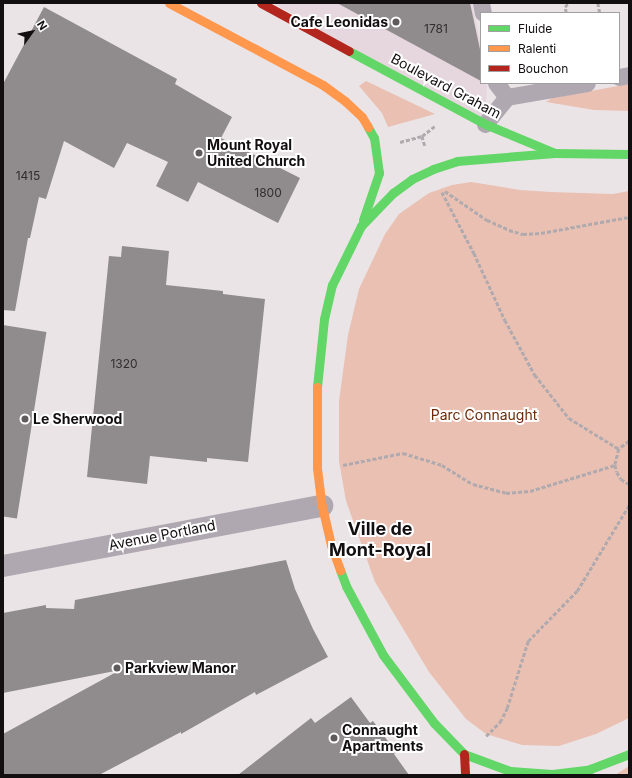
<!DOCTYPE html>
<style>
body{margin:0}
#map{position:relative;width:632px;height:778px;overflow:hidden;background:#ebe4e7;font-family:Inter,sans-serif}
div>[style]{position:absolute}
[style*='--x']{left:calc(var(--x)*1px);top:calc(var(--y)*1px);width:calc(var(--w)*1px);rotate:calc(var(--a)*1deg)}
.built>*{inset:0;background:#e6d7de}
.green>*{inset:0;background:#e9c0b2}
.building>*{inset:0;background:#908b8c;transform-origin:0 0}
.path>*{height:2.5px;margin-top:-1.25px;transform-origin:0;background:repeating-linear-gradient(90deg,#b0aaaf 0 4px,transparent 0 6px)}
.lane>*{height:17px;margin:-8.5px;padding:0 8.5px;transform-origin:8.5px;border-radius:8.5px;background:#b0a8b0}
.street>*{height:22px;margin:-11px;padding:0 11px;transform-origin:11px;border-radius:11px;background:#b0a8b0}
.fast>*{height:9px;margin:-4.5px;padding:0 4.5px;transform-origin:4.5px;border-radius:4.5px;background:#63d668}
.slow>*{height:9px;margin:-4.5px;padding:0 4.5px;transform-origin:4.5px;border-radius:4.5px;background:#ff974d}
.jam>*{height:9px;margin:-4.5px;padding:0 4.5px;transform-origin:4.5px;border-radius:4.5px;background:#b3261e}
.dots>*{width:11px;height:11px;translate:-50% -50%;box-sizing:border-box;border:2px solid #fff;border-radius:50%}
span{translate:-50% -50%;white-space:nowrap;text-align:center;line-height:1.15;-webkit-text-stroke:4px #fff;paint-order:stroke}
.number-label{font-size:12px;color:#322e30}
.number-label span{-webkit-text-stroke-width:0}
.poi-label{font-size:14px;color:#130f11;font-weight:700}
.right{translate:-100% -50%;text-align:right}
.left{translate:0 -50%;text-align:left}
.street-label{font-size:14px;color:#130f11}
.park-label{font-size:14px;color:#6b2908}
.district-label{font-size:18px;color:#130f11;font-weight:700}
.frame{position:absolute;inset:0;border:4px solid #130f11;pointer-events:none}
.legend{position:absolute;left:480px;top:12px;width:140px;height:72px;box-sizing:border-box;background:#fff;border:1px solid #a19fa0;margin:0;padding:5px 7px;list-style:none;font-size:12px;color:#130f11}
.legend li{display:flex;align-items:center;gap:8px;height:20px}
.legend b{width:20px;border:1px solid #a19fa0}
.north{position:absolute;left:12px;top:12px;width:40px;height:40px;-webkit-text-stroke:3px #fff;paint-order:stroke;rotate:57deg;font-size:11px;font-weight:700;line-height:16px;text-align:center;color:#130f11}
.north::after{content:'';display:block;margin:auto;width:14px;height:18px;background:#130f11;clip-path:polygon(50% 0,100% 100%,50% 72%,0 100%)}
</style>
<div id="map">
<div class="built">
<i style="clip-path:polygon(273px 3px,472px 3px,481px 45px,481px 83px,487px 83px,485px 124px)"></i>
</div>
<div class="green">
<i style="clip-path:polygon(366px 81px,435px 114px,388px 127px,382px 113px,359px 86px)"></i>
<i style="clip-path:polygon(629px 84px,629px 111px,594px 110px,546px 102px,552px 98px)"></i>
<i style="clip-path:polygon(471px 182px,520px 190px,551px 192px,613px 194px,629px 191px,629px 718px,596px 734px,559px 746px,522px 745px,486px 734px,466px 719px,429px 672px,375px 582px,346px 501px,339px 461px,339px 401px,348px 335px,359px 289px,385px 234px,399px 214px,429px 193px,452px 185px)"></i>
<i style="clip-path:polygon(629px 766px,629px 775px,615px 775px)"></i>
</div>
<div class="building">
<i style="clip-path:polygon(337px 3px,470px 3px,481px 54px,481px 81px)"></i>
<i style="clip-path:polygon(44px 7px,177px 79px,175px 84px,232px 117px,221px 138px,300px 178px,278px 223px,198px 182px,188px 202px,156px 186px,168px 162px,127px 143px,114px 168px,64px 141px,46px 199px,39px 197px,30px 238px,28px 238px,15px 311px,3px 310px,3px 84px)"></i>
<i style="clip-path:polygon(122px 246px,169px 251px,166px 285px,223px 291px,223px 294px,265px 299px,248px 462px,207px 458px,207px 462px,150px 456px,147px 484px,87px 477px,109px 256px,121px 257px)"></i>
<i style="left:3px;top:325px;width:44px;height:189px;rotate:9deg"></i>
<i style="clip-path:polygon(286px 560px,295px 589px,313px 629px,328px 657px,256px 695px,255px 692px,181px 734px,181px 732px,99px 775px,3px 775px,3px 734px,120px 670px,3px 693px,3px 613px,46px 605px,46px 608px,74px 609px,75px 600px)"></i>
<i style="clip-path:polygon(351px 697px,370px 723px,373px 721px,396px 752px,394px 754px,409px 775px,238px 775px,311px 718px,315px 723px)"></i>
</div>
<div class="path">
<i style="--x:598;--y:3;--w:10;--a:79"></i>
<i style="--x:566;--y:13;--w:6;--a:-99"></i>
<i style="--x:565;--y:7;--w:5;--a:-53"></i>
<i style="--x:422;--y:136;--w:16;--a:-38"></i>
<i style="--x:400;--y:142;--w:23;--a:-15"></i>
<i style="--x:422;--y:136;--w:10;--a:73"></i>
<i style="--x:445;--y:191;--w:51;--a:34.6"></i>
<i style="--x:487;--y:220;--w:24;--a:24"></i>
<i style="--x:509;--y:230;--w:15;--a:16"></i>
<i style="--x:523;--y:234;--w:18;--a:-3"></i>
<i style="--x:541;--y:233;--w:89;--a:-10.3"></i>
<i style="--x:442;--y:192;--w:69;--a:62.3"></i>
<i style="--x:474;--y:253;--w:74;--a:65.2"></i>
<i style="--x:505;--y:320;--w:63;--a:61.4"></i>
<i style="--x:535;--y:375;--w:55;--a:51.7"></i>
<i style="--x:569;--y:418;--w:59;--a:31.8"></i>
<i style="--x:629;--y:441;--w:13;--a:141"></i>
<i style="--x:619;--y:449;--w:16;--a:104"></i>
<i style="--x:615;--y:465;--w:7;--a:74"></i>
<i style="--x:617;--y:472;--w:8;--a:60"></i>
<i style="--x:621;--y:479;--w:9;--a:32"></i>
<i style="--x:343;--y:465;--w:61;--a:-11.3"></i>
<i style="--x:403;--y:453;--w:41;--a:17.1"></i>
<i style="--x:442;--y:465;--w:36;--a:32"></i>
<i style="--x:473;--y:484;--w:34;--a:15"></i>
<i style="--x:506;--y:493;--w:24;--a:-5"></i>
<i style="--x:530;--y:491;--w:89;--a:-17"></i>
<i style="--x:486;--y:736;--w:20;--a:-45"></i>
<i style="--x:500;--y:722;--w:16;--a:-63"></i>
<i style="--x:507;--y:708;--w:70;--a:-72.6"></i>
<i style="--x:528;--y:641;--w:70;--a:-45.6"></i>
<i style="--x:577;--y:591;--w:100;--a:-58.8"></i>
</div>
<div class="lane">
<i style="--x:481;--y:3;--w:10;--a:79"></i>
<i style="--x:619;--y:77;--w:10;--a:-11"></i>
<i style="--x:496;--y:83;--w:18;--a:52"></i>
<i style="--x:485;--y:124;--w:35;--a:-51"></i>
<i style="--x:507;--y:97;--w:81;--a:-9.9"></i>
</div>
<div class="street">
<i style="--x:3;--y:566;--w:325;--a:-10.7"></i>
</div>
<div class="fast">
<i style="--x:349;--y:51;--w:154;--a:28.2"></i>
<i style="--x:485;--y:124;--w:76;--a:22.5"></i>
<i style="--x:555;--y:153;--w:74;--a:0.8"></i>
<i style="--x:363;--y:220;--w:50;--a:-71.2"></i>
<i style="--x:379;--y:173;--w:35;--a:-98"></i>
<i style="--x:374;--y:138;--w:13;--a:-119"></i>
<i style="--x:317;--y:387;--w:68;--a:-84.1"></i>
<i style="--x:324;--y:319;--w:35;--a:-77"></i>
<i style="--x:332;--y:285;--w:66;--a:-63.8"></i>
<i style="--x:361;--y:226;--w:46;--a:-45.9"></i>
<i style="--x:393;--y:193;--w:24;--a:-36"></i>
<i style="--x:412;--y:179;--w:23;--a:-25"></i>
<i style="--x:433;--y:169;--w:25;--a:-18"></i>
<i style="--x:457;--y:161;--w:98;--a:-4.7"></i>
<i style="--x:340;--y:570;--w:17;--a:69"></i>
<i style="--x:346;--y:586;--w:78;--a:61.8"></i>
<i style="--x:383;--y:655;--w:85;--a:53.1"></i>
<i style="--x:434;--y:723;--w:43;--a:45.9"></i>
<i style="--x:464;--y:754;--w:49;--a:20.3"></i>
<i style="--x:510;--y:771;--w:42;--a:4.1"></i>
<i style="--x:552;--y:774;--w:38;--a:-7"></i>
<i style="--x:590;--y:769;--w:42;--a:-21"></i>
</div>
<div class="slow">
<i style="--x:169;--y:3;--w:174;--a:28"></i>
<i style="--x:323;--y:85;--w:27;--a:36"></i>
<i style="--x:345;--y:101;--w:23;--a:43"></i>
<i style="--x:362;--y:117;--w:12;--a:59"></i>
<i style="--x:317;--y:387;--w:81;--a:90"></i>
<i style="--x:317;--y:468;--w:38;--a:83"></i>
<i style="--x:322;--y:506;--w:40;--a:77"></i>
<i style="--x:331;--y:545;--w:27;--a:70"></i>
</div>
<div class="jam">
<i style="--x:261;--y:3;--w:100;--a:28.6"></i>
<i style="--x:464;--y:754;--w:21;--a:87"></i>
</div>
<div class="dots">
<i style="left:396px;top:22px;background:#5f5a5c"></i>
<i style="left:199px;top:153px;background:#5f5a5c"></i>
<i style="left:25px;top:419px;background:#5f5a5c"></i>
<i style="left:117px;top:668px;background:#5f5a5c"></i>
<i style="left:334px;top:738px;background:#5f5a5c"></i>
</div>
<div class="number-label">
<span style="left:436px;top:29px">1781</span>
<span style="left:28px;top:176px">1415</span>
<span style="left:268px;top:193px">1800</span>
<span style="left:124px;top:364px">1320</span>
</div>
<div class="poi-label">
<span class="right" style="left:388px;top:22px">Cafe Leonidas</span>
<span class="left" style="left:207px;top:153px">Mount Royal<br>United Church</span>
<span class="left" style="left:33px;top:419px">Le Sherwood</span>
<span class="left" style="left:125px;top:668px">Parkview Manor</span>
<span class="left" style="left:342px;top:738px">Connaught<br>Apartments</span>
</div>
<div class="street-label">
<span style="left:446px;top:86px;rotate:28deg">Boulevard Graham</span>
<span style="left:162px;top:535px;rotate:-11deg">Avenue Portland</span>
</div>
<div class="park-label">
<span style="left:484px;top:415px">Parc Connaught</span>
</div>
<div class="district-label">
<span style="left:380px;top:540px">Ville de<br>Mont-Royal</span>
</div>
<div class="frame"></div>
<ul class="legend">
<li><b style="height:5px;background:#63d668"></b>Fluide</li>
<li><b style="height:5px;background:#ff974d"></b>Ralenti</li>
<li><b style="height:5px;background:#b3261e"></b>Bouchon</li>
</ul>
<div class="north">N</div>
</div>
